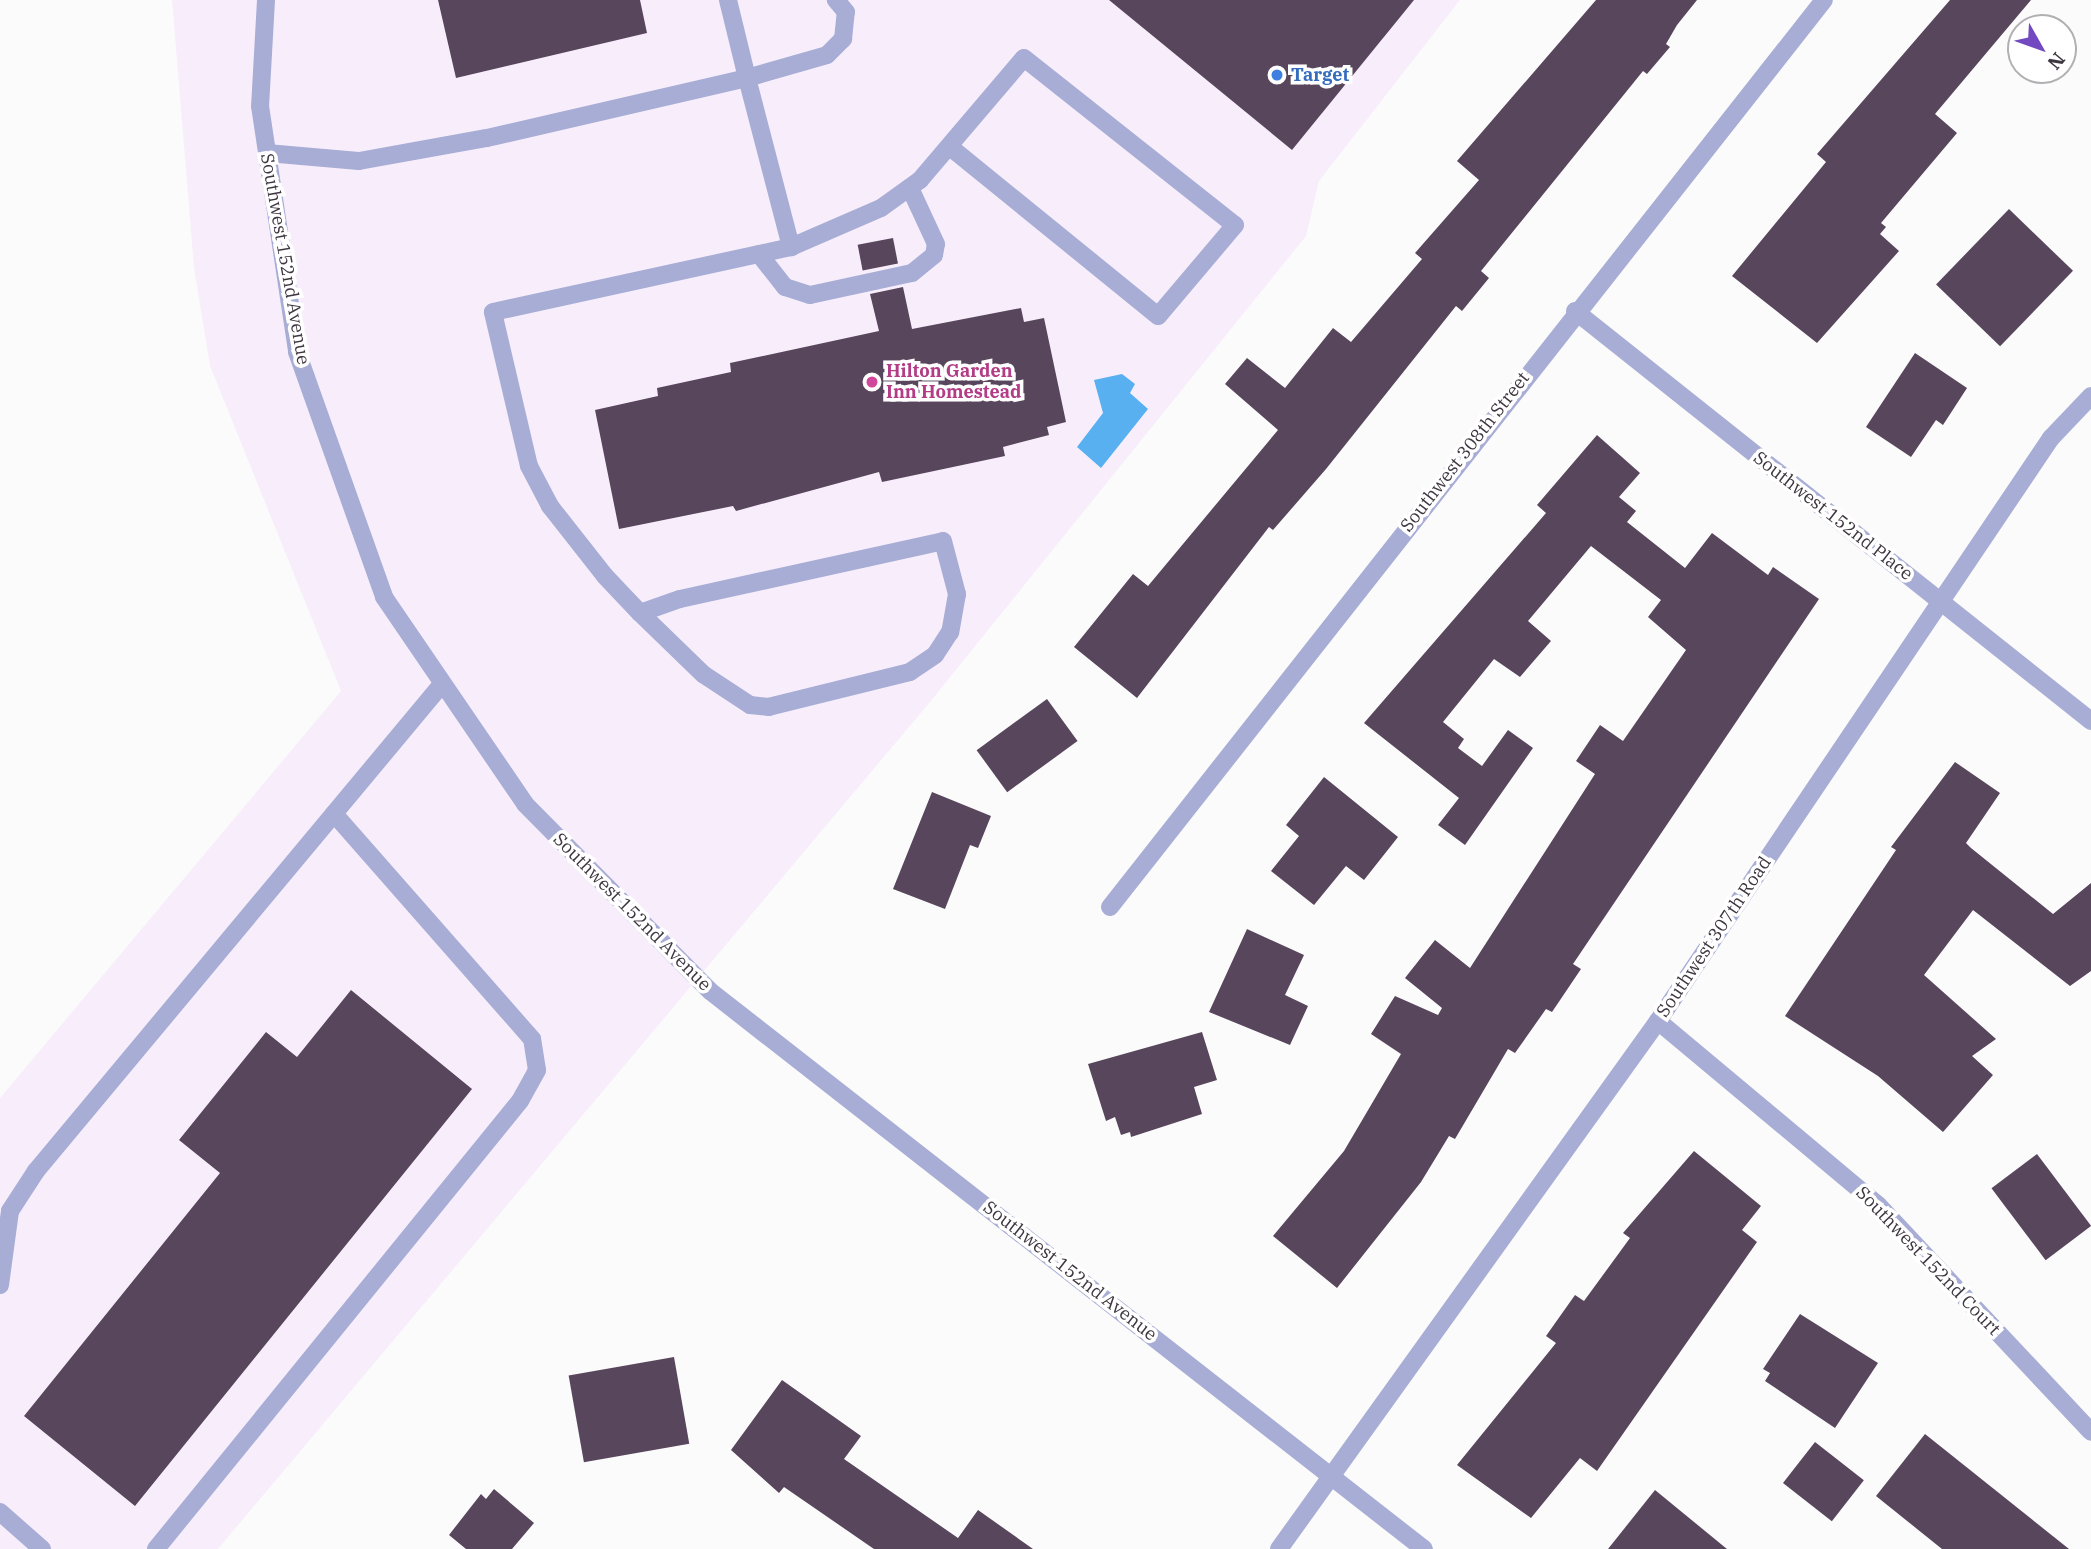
<!DOCTYPE html>
<style>
body{margin:0}
#map{position:relative;width:2091px;height:1549px;overflow:hidden;background:#fbfbfb;font-family:"IBM Plex Serif",serif}
div>[style]{position:absolute}
[style*='--x']{left:calc(var(--x)*1px);top:calc(var(--y)*1px);width:calc(var(--w)*1px);rotate:calc(var(--a)*1deg)}
.built>*{inset:0;background:#f8eefb}
.water>*{inset:0;background:#58b0f1}
.building>*{inset:0;background:#58465c;transform-origin:0 0}
.minor>*{height:18px;margin:-9px;padding:0 9px;transform-origin:9px;border-radius:9px;background:#a8add5}
.dots>*{width:19px;height:19px;translate:-50% -50%;box-sizing:border-box;border:4px solid #fff;border-radius:50%}
span{translate:-50% -50%;white-space:nowrap;text-align:center;line-height:1.15;-webkit-text-stroke:7px #fff;paint-order:stroke}
.shop-label{font-size:18px;color:#366cbe;font-weight:700}
.left{translate:0 -50%;text-align:left}
.street-label{font-size:18px;color:#3e3640}
.hotel-label{font-size:18px;color:#b23c85;font-weight:700}
.north{position:absolute;left:2007px;top:14px;width:70px;height:70px;box-sizing:border-box;background:#fff;border:2px solid #b2afb3;border-radius:50%;rotate:130deg;font-size:19px;font-weight:700;line-height:28px;text-align:center;color:#3e3640}
.north::after{content:'';display:block;margin:auto;width:24px;height:32px;background:#7349c1;clip-path:polygon(50% 0,100% 100%,50% 72%,0 100%)}
</style>
<div id="map">
<div class="built">
<i style="clip-path:polygon(172px 0,1460px 0,1319px 181px,1306px 236px,930px 702px,218px 1549px,0 1549px,0 1098px,341px 691px,210px 366px,194px 268px)"></i>
</div>
<div class="water">
<i style="clip-path:polygon(1122px 374px,1135px 384px,1130px 393px,1148px 409px,1101px 468px,1077px 447px,1103px 413px,1094px 380px)"></i>
</div>
<div class="building">
<i style="clip-path:polygon(438px 0,640px 0,647px 33px,456px 78px)"></i>
<i style="clip-path:polygon(1109px 0,1414px 0,1292px 150px)"></i>
<i style="clip-path:polygon(1596px 0,1697px 0,1677px 25px,1666px 44px,1670px 47px,1647px 74px,1643px 71px,1481px 271px,1489px 278px,1462px 311px,1456px 306px,1326px 469px,1273px 530px,1269px 527px,1137px 698px,1074px 647px,1133px 574px,1148px 586px,1278px 430px,1225px 384px,1247px 358px,1285px 388px,1333px 328px,1351px 342px,1422px 259px,1415px 253px,1479px 180px,1457px 161px)"></i>
<i style="clip-path:polygon(1950px 0,2031px 0,1935px 114px,1957px 133px,1881px 223px,1886px 227px,1880px 234px,1899px 251px,1817px 343px,1732px 276px,1826px 162px,1817px 154px)"></i>
<i style="left:2009px;top:209px;width:89px;height:105px;rotate:44deg"></i>
<i style="left:893px;top:238px;width:26px;height:36px;rotate:79deg"></i>
<i style="clip-path:polygon(903px 287px,912px 329px,1021px 308px,1024px 322px,1044px 318px,1066px 422px,1047px 427px,1049px 435px,1003px 447px,1005px 456px,882px 482px,879px 472px,736px 511px,733px 506px,619px 529px,595px 410px,658px 396px,657px 388px,731px 372px,730px 363px,879px 331px,870px 294px)"></i>
<i style="clip-path:polygon(1915px 353px,1967px 388px,1943px 425px,1936px 420px,1911px 457px,1866px 427px)"></i>
<i style="clip-path:polygon(1597px 435px,1640px 473px,1619px 497px,1636px 511px,1627px 522px,1685px 568px,1712px 533px,1768px 575px,1773px 567px,1819px 599px,1573px 964px,1581px 969px,1552px 1012px,1546px 1009px,1515px 1053px,1508px 1049px,1455px 1139px,1449px 1136px,1421px 1182px,1337px 1288px,1273px 1236px,1344px 1151px,1401px 1054px,1371px 1034px,1395px 996px,1438px 1015px,1442px 1008px,1405px 978px,1435px 940px,1470px 968px,1595px 774px,1576px 761px,1600px 725px,1623px 741px,1686px 650px,1648px 617px,1661px 600px,1591px 546px,1528px 621px,1551px 641px,1520px 677px,1494px 659px,1443px 722px,1464px 739px,1458px 748px,1482px 766px,1508px 730px,1533px 748px,1465px 845px,1438px 825px,1459px 798px,1364px 723px,1546px 513px,1537px 505px)"></i>
<i style="left:1047px;top:699px;width:52px;height:87px;rotate:54deg"></i>
<i style="clip-path:polygon(1955px 762px,2000px 793px,1966px 843px,1971px 848px,2053px 914px,2091px 883px,2091px 971px,2070px 986px,1973px 910px,1924px 975px,1996px 1039px,1972px 1056px,1993px 1075px,1943px 1132px,1878px 1076px,1785px 1016px,1896px 850px,1891px 847px)"></i>
<i style="clip-path:polygon(1324px 777px,1398px 837px,1364px 880px,1346px 866px,1314px 905px,1271px 871px,1299px 836px,1286px 825px)"></i>
<i style="clip-path:polygon(932px 792px,991px 816px,978px 848px,970px 845px,945px 909px,893px 889px)"></i>
<i style="clip-path:polygon(1247px 929px,1304px 955px,1285px 995px,1308px 1006px,1290px 1045px,1209px 1012px)"></i>
<i style="clip-path:polygon(351px 990px,472px 1089px,135px 1506px,24px 1416px,220px 1173px,179px 1140px,266px 1032px,297px 1057px)"></i>
<i style="clip-path:polygon(1202px 1032px,1217px 1080px,1194px 1087px,1202px 1114px,1131px 1137px,1130px 1132px,1121px 1135px,1115px 1117px,1106px 1121px,1088px 1064px)"></i>
<i style="clip-path:polygon(1694px 1151px,1761px 1206px,1742px 1230px,1757px 1242px,1597px 1471px,1580px 1458px,1531px 1518px,1457px 1465px,1556px 1343px,1546px 1336px,1575px 1295px,1584px 1301px,1630px 1238px,1623px 1233px)"></i>
<i style="left:2037px;top:1154px;width:90px;height:57px;rotate:53deg"></i>
<i style="clip-path:polygon(1800px 1314px,1878px 1363px,1835px 1428px,1765px 1381px,1770px 1373px,1763px 1369px)"></i>
<i style="left:674px;top:1357px;width:88px;height:107px;rotate:80deg"></i>
<i style="clip-path:polygon(782px 1380px,861px 1436px,844px 1459px,958px 1538px,978px 1510px,1033px 1549px,874px 1549px,784px 1487px,779px 1493px,731px 1450px)"></i>
<i style="clip-path:polygon(1925px 1434px,2069px 1549px,1942px 1549px,1876px 1496px)"></i>
<i style="left:1815px;top:1442px;width:62px;height:52px;rotate:38deg"></i>
<i style="clip-path:polygon(494px 1489px,534px 1523px,512px 1549px,466px 1549px,449px 1535px,481px 1494px,486px 1499px)"></i>
<i style="clip-path:polygon(1655px 1490px,1727px 1549px,1608px 1549px)"></i>
</div>
<div class="minor">
<i style="--x:266;--y:0;--w:106;--a:93.2"></i>
<i style="--x:260;--y:106;--w:249;--a:81.4"></i>
<i style="--x:297;--y:352;--w:260;--a:70.4"></i>
<i style="--x:384;--y:597;--w:250;--a:55.7"></i>
<i style="--x:525;--y:804;--w:263;--a:45.3"></i>
<i style="--x:710;--y:991;--w:906;--a:38.01"></i>
<i style="--x:728;--y:0;--w:80;--a:76.3"></i>
<i style="--x:747;--y:78;--w:83;--a:-16"></i>
<i style="--x:827;--y:55;--w:23;--a:-45"></i>
<i style="--x:843;--y:39;--w:27;--a:-84"></i>
<i style="--x:846;--y:12;--w:16;--a:-130"></i>
<i style="--x:267;--y:153;--w:92;--a:5"></i>
<i style="--x:359;--y:161;--w:130;--a:-10.2"></i>
<i style="--x:487;--y:138;--w:267;--a:-13"></i>
<i style="--x:747;--y:78;--w:175;--a:75.4"></i>
<i style="--x:791;--y:247;--w:98;--a:-23.4"></i>
<i style="--x:881;--y:208;--w:48;--a:-35.7"></i>
<i style="--x:920;--y:180;--w:160;--a:-49.6"></i>
<i style="--x:1024;--y:58;--w:269;--a:38.4"></i>
<i style="--x:1235;--y:225;--w:119;--a:130.2"></i>
<i style="--x:1158;--y:316;--w:268;--a:-140.9"></i>
<i style="--x:759;--y:254;--w:42;--a:51.8"></i>
<i style="--x:785;--y:287;--w:26;--a:18"></i>
<i style="--x:810;--y:295;--w:104;--a:-12.2"></i>
<i style="--x:912;--y:273;--w:28;--a:-39"></i>
<i style="--x:934;--y:255;--w:11;--a:-80"></i>
<i style="--x:936;--y:244;--w:62;--a:-114.9"></i>
<i style="--x:1575;--y:311;--w:659;--a:38.47"></i>
<i style="--x:640;--y:613;--w:42;--a:-19.3"></i>
<i style="--x:680;--y:599;--w:269;--a:-12.4"></i>
<i style="--x:943;--y:541;--w:55;--a:75.2"></i>
<i style="--x:957;--y:594;--w:39;--a:100"></i>
<i style="--x:950;--y:632;--w:27;--a:123"></i>
<i style="--x:935;--y:655;--w:30;--a:146"></i>
<i style="--x:910;--y:672;--w:145;--a:166.1"></i>
<i style="--x:769;--y:707;--w:19;--a:-174"></i>
<i style="--x:750;--y:705;--w:56;--a:-146.6"></i>
<i style="--x:703;--y:674;--w:88;--a:-135.9"></i>
<i style="--x:640;--y:613;--w:51;--a:-133.4"></i>
<i style="--x:605;--y:576;--w:89;--a:-128.2"></i>
<i style="--x:550;--y:506;--w:45;--a:-117.7"></i>
<i style="--x:529;--y:466;--w:158;--a:-103.2"></i>
<i style="--x:493;--y:312;--w:305;--a:-12.3"></i>
<i style="--x:1110;--y:907;--w:1154;--a:-51.79"></i>
<i style="--x:1658;--y:1021;--w:287;--a:39.9"></i>
<i style="--x:1878;--y:1205;--w:311;--a:46.8"></i>
<i style="--x:0;--y:1285;--w:75;--a:-82.3"></i>
<i style="--x:10;--y:1211;--w:48;--a:-57"></i>
<i style="--x:36;--y:1171;--w:634;--a:-50.18"></i>
<i style="--x:0;--y:1512;--w:56;--a:41.4"></i>
<i style="--x:156;--y:1549;--w:577;--a:-50.91"></i>
<i style="--x:520;--y:1101;--w:35;--a:-61"></i>
<i style="--x:537;--y:1070;--w:31;--a:-99"></i>
<i style="--x:532;--y:1039;--w:300;--a:-131.3"></i>
<i style="--x:1279;--y:1549;--w:650;--a:-54.33"></i>
<i style="--x:1658;--y:1021;--w:703;--a:-56.02"></i>
<i style="--x:2051;--y:438;--w:58;--a:-46.4"></i>
</div>
<div class="dots">
<i style="left:1277px;top:75px;background:#3f7fe0"></i>
<i style="left:872px;top:382px;background:#d1479c"></i>
</div>
<div class="shop-label">
<span class="left" style="left:1291px;top:75px">Target</span>
</div>
<div class="street-label">
<span style="left:285px;top:259px;rotate:80deg">Southwest 152nd Avenue</span>
<span style="left:1465px;top:452px;rotate:-52deg">Southwest 308th Street</span>
<span style="left:1833px;top:516px;rotate:38deg">Southwest 152nd Place</span>
<span style="left:632px;top:912px;rotate:45deg">Southwest 152nd Avenue</span>
<span style="left:1714px;top:937px;rotate:-56deg">Southwest 307th Road</span>
<span style="left:1928px;top:1261px;rotate:46deg">Southwest 152nd Court</span>
<span style="left:1070px;top:1271px;rotate:38deg">Southwest 152nd Avenue</span>
</div>
<div class="hotel-label">
<span class="left" style="left:886px;top:382px">Hilton Garden<br>Inn Homestead</span>
</div>
<div class="north">N</div>
</div>
